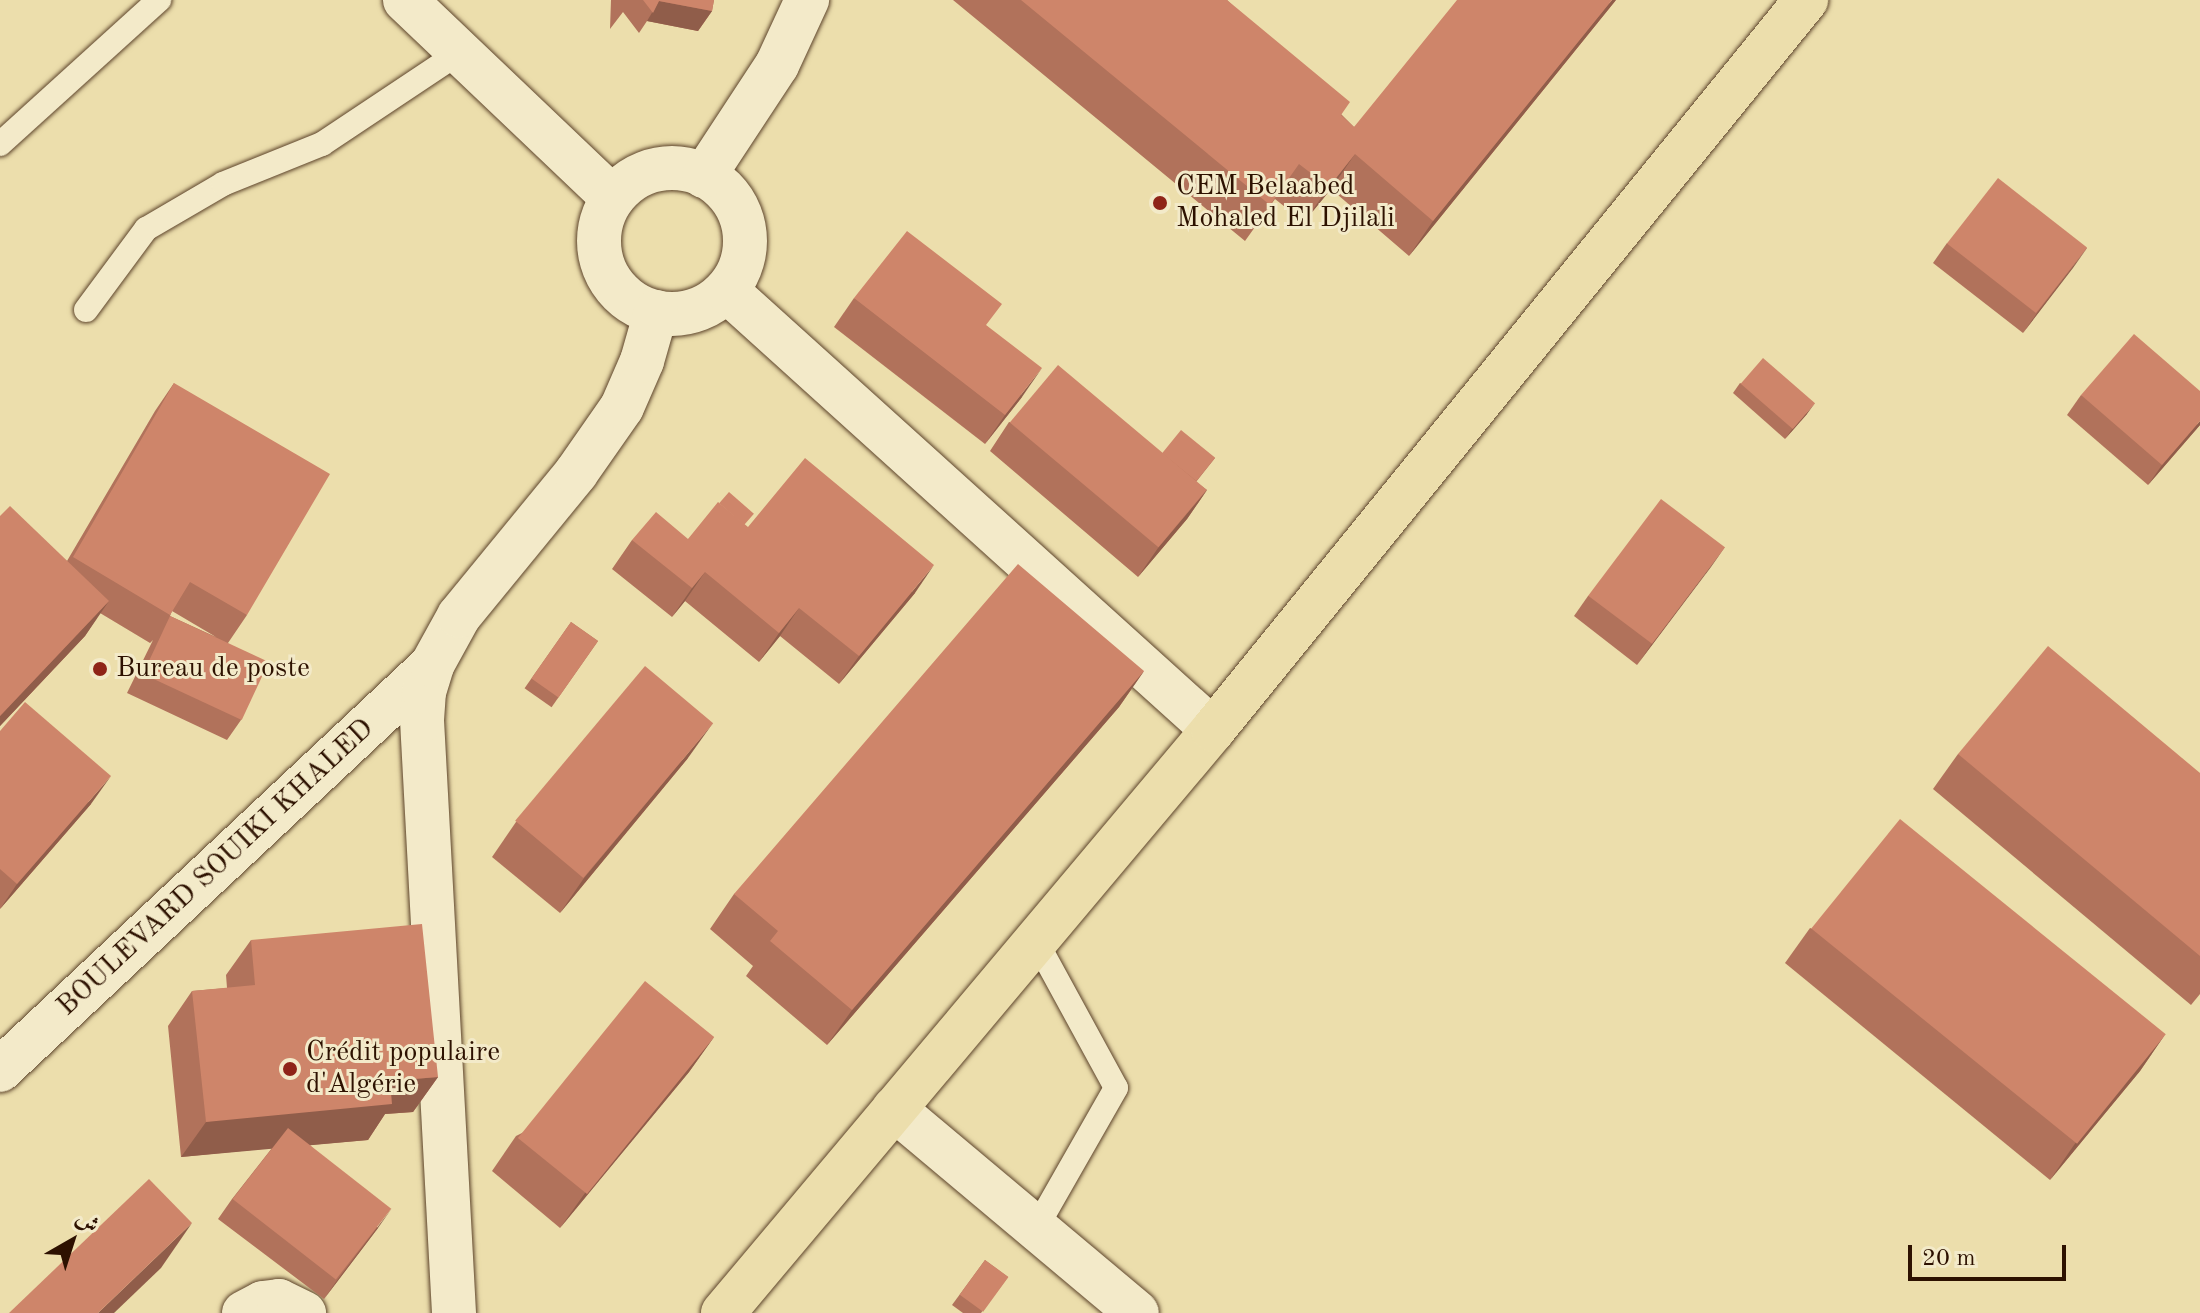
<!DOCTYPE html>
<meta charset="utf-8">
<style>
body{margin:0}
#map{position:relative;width:2200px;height:1313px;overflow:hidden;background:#ecdeac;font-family:"Old Standard TT",Amiri,serif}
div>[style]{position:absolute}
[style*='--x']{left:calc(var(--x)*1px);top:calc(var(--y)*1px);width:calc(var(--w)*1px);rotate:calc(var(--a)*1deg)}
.roads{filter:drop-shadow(0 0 2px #5d442b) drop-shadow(0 0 2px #5d442b)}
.service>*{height:24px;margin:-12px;padding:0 12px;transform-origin:12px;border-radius:12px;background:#f3eac9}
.minor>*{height:44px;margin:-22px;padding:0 22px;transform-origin:22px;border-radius:22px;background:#f3eac9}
.tertiary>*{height:44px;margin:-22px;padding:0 22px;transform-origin:22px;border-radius:22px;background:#f3eac9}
.tertiary>.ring{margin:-22px;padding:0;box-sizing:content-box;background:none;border:44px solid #f3eac9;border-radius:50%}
.primary>*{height:44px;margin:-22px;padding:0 22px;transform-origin:22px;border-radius:22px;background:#ecdeac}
.wall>*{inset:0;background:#b1725b;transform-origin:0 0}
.shaded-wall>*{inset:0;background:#905d4a}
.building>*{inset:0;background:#ce856a;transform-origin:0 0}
.dots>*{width:22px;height:22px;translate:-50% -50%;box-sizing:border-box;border:4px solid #f3eac9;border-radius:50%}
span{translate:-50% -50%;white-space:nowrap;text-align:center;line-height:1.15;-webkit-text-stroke:6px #f3eac9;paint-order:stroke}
.poi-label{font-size:28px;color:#2d1100}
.left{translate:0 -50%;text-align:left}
.street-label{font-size:28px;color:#2d1100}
.north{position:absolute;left:32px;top:1201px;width:80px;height:80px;-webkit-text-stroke:6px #f3eac9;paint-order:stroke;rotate:39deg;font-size:22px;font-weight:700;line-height:32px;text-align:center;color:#2d1100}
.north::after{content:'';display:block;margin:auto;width:28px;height:36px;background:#2d1100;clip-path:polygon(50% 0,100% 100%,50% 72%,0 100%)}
.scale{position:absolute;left:1908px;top:1245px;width:158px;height:36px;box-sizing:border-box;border:4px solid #2d1100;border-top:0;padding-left:10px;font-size:24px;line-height:28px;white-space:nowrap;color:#2d1100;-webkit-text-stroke:6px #f3eac9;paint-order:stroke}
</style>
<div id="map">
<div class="roads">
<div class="service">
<i style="--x:0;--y:144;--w:215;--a:-42.2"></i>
<i style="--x:86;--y:310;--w:101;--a:-53.5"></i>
<i style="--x:146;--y:229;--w:89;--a:-30.3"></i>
<i style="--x:223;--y:184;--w:107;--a:-22"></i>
<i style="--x:322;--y:144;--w:166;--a:-33.7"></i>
<i style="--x:1036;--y:941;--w:167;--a:61.4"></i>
<i style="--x:1116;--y:1088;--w:161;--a:119.7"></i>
</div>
<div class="minor">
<i style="--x:0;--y:1070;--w:592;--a:-43.15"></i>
<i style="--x:894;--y:1109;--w:317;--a:40"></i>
<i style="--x:244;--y:1313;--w:21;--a:-28"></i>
<i style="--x:263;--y:1303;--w:16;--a:-7"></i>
<i style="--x:279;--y:1301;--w:28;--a:26"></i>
</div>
<div class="tertiary">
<i style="--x:405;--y:0;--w:287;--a:43.6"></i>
<i class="ring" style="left:599px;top:168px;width:102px;height:102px"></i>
<i style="--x:704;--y:176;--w:133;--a:-56.7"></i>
<i style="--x:777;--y:65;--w:72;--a:-65.2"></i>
<i style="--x:727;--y:291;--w:655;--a:42.09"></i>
<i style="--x:454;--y:1313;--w:594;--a:-93.09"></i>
<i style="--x:422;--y:720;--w:28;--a:-86"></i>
<i style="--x:424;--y:692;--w:28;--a:-73"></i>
<i style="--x:432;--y:665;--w:56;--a:-61.1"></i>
<i style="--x:459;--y:616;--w:185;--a:-50.7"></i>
<i style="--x:576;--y:473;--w:80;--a:-55.1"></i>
<i style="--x:622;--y:407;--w:50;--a:-66.5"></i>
<i style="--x:642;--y:361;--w:51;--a:-74.1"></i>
</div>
<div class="primary">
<i style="--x:723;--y:1313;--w:762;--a:-49.95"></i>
<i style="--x:1213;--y:730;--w:941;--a:-50.91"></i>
</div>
</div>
<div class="wall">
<i style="clip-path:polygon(611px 0,714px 0,712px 11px,698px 31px,647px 21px,639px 33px,623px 12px,610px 29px)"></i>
<i style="clip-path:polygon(953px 0,1227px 0,1354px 127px,1616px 0,1409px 256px,1331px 189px,1304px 222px,1275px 199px,1245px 241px)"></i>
<i style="clip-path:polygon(1947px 243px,2087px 248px,2023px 333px,1933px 263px)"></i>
<i style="clip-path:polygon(854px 298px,987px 326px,1022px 397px,985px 444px,834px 327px)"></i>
<i style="clip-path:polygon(evenodd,174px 383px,247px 615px,228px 643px,241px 720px,227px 740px,127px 693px,153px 640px,150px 643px,100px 613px,85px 636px,0 726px,0 516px,67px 561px,155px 411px,174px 383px,172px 611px,216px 637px,170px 616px,172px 611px)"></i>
<i style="clip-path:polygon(1740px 383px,1807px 414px,1785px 439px,1733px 393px)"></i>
<i style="clip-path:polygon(2081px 395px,2200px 425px,2148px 485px,2067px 415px)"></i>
<i style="clip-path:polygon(1009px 422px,1162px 453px,1215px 458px,1196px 482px,1207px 490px,1187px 519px,1138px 577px,990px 451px)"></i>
<i style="clip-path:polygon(748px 527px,915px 593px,839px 684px,780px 636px,759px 662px,685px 601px,672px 617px,612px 569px,632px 540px,688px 539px)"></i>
<i style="clip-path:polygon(1725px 547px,1637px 665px,1574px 616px,1588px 596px)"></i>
<i style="left:571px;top:622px;width:33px;height:81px;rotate:35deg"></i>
<i style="clip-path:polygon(1144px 671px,1119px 707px,827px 1045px,746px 976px,753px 966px,710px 929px,734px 894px)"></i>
<i style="clip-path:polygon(0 731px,91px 804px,0 909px)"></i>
<i style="clip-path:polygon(1958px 754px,2200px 773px,2200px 994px,2191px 1005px,1933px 789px)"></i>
<i style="clip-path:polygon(688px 758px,560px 913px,492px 857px,516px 822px)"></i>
<i style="clip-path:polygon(1810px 928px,2164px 1036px,2140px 1071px,2050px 1180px,1785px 963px)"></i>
<i style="clip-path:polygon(251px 940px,438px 1077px,413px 1112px,385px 1114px,368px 1140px,310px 1145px,378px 1228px,324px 1299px,218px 1219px,232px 1199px,272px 1148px,181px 1157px,168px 1026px,192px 991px,227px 988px,226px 975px)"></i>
<i style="clip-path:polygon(714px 1037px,689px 1072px,560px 1228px,492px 1171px,516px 1136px)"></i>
<i style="clip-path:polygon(985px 1260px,1008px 1277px,981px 1313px,963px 1313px,952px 1305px)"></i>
</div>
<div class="shaded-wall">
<i style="clip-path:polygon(1612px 0,1616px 0,1409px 256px,1433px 221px)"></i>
<i style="clip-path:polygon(659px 1px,712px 11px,698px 31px,647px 21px)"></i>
<i style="clip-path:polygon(1355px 154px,1331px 189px,1304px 222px,1329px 187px)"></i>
<i style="clip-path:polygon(2087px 248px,2073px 268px,2023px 333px,2037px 313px)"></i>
<i style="clip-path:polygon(1042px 368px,1022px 397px,985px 444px,1005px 415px)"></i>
<i style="clip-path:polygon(1815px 403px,1807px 414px,1785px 439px,1793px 428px)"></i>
<i style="clip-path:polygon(2200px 421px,2200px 425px,2148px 485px,2162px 465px)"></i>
<i style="clip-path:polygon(1207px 490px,1187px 519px,1138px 577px,1158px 548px)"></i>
<i style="clip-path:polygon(1725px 547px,1711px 567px,1637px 665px,1651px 645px)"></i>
<i style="clip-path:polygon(934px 565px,915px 593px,839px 684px,859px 656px)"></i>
<i style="clip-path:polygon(705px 572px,685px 601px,672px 617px,692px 588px)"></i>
<i style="clip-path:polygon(109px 601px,85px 636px,0 726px,0 716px)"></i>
<i style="clip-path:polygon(799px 608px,780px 636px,759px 662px,779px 633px)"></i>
<i style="clip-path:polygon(1144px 671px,1119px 707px,827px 1045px,852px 1010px)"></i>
<i style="clip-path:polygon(713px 723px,688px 758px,560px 913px,584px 878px)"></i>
<i style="clip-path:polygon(111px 776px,91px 804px,0 909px,17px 884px)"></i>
<i style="clip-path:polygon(2164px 1036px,2140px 1071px,2050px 1180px,2074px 1145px)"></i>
<i style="clip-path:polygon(714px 1037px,689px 1072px,560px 1228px,585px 1193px)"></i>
<i style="clip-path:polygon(438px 1077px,413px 1112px,385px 1114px,368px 1140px,181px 1157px,206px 1122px,390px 1081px)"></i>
<i style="clip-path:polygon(392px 1208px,378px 1228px,324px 1299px,338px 1279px)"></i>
<i style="clip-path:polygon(192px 1223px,161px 1268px,114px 1313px,98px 1313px)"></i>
</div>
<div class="building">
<i style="clip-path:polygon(643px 0,714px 0,712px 11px,659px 1px,653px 13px)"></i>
<i style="clip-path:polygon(1021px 0,1227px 0,1350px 102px,1341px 115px,1354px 127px,1457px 0,1612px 0,1433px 221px,1355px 154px,1329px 187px,1299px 164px,1270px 205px)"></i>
<i style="left:1998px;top:178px;width:113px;height:83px;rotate:38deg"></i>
<i style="clip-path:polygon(907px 231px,1002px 304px,986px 325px,1042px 368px,1005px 415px,854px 298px)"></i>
<i style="clip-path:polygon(2134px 334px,2200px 391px,2200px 421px,2162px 465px,2081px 395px)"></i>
<i style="left:1763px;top:358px;width:69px;height:34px;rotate:41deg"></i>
<i style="left:1058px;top:365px;width:194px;height:75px;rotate:40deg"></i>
<i style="clip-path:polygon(174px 383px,330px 474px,247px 615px,190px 582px,170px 615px,73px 557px)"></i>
<i style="left:1181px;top:430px;width:44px;height:30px;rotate:39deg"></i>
<i style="clip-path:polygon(805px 458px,934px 565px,859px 656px,799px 608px,779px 633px,705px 572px,692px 588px,632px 540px,656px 512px,688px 539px,718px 502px,748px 527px)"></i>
<i style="left:729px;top:492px;width:33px;height:15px;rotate:41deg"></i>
<i style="left:1661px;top:499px;width:80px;height:121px;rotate:37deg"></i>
<i style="clip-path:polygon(10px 506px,109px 601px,0 716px,0 516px)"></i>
<i style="clip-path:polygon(1018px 564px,1144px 671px,852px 1010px,770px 941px,778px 931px,734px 894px)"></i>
<i style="left:170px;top:616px;width:109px;height:64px;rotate:25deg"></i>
<i style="left:571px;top:622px;width:33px;height:69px;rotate:35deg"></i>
<i style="clip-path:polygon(2048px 646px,2200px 773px,2200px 956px,1958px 754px)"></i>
<i style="left:645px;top:666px;width:89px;height:202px;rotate:40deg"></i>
<i style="clip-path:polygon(25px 702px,111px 776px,17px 884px,0 869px,0 731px)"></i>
<i style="left:1900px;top:819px;width:342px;height:141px;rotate:39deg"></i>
<i style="clip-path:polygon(422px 924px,438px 1077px,390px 1081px,392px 1104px,206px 1122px,192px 991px,255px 985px,251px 940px)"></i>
<i style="left:645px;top:981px;width:89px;height:202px;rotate:39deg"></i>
<i style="left:288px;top:1128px;width:131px;height:90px;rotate:38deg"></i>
<i style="clip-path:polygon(149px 1179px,192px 1223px,98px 1313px,9px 1313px)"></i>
<i style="left:985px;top:1260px;width:29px;height:43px;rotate:36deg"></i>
</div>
<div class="dots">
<i style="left:1160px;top:203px;background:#8f2418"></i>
<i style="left:100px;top:669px;background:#8f2418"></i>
<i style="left:290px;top:1069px;background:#8f2418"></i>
</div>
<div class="poi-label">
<span class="left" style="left:1176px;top:203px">CEM Belaabed<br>Mohaled El Djilali</span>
<span class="left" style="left:116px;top:669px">Bureau de poste</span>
<span class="left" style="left:306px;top:1069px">Crédit populaire<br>d'Algérie</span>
</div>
<div class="street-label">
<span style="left:216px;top:868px;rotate:-43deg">BOULEVARD SOUIKI KHALED</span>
</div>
<div class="north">ش</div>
<div class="scale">20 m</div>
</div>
